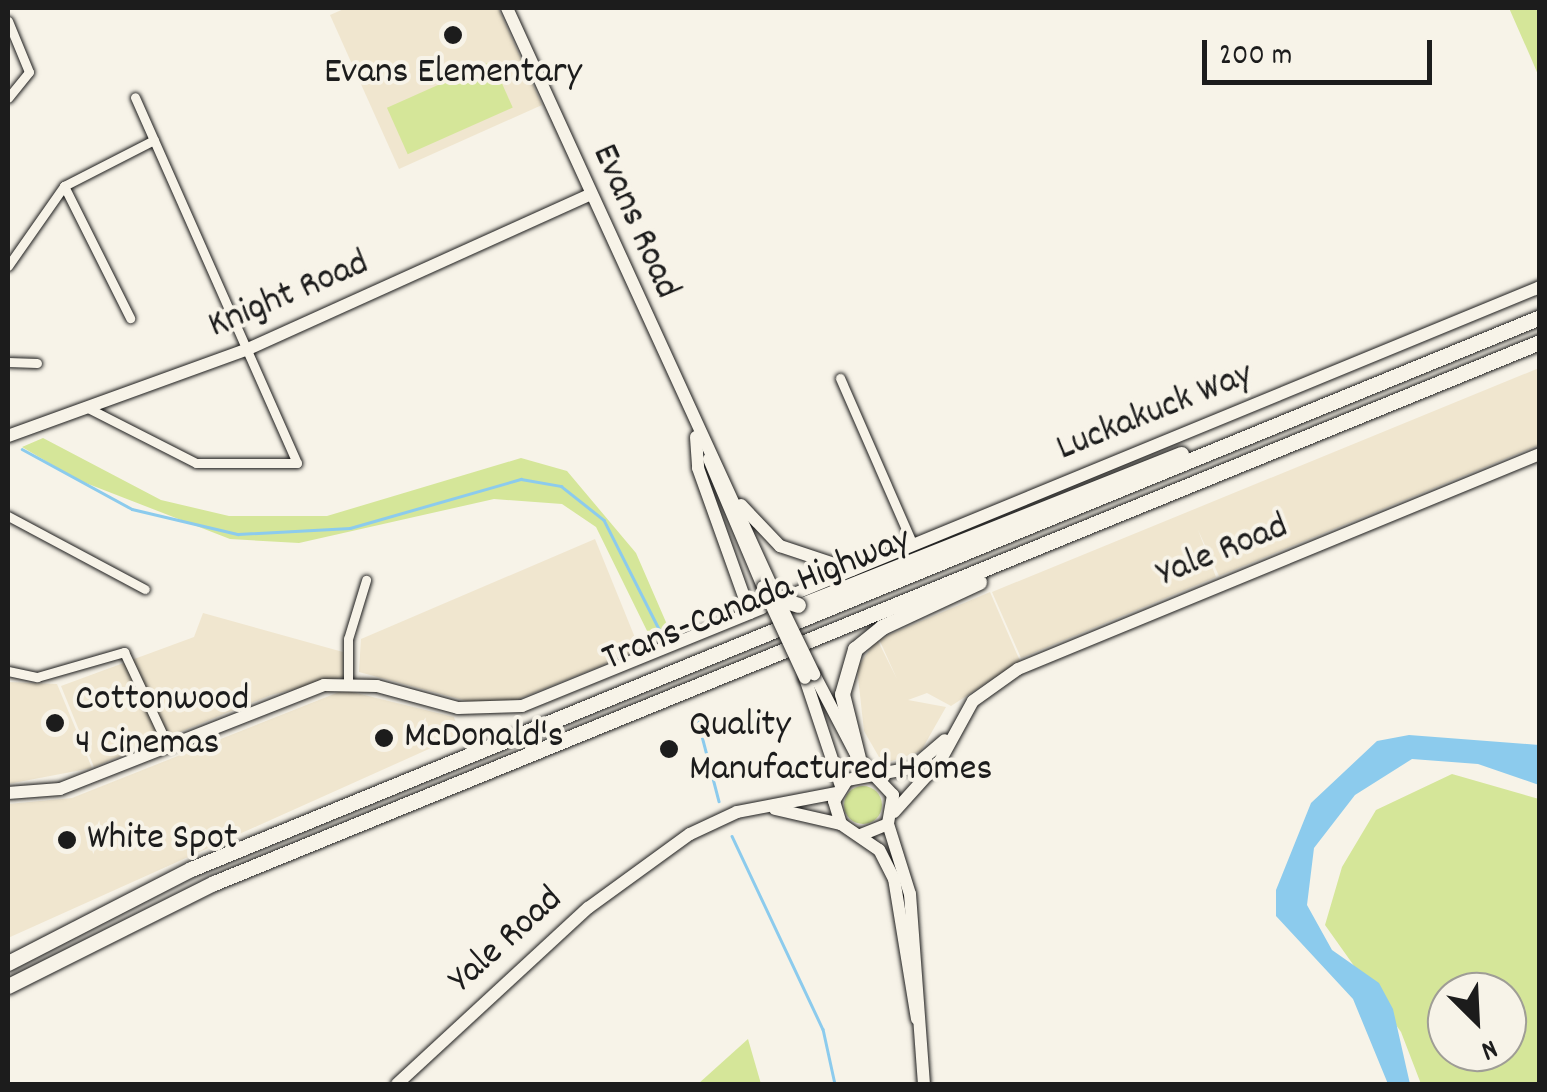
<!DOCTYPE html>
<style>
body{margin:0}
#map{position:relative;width:1547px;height:1092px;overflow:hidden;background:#f7f3e8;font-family:Dekko,sans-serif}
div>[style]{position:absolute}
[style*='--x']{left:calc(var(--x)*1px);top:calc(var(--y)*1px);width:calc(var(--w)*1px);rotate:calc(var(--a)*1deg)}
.built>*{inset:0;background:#f0e6cf}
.green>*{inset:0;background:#d5e699;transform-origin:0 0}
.round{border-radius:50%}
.water>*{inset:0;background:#8ccbed}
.stream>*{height:2.5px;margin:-1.25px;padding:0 1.25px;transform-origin:1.25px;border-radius:1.25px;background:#8ccbed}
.roads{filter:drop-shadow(0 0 2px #1c1c1c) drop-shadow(0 0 2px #1c1c1c)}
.street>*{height:9px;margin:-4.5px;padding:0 4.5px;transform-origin:4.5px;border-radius:4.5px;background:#f7f3e8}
.secondary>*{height:12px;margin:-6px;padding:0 6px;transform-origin:6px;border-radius:6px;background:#f7f3e8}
.highway>*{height:15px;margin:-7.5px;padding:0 7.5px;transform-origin:7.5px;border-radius:7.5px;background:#f7f3e8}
.bridges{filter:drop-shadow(0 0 2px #1c1c1c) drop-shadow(0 0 2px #1c1c1c)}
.secondary-bridge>*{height:12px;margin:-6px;padding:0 6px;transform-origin:6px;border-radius:6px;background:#f7f3e8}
.highway-bridge>*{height:15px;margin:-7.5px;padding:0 7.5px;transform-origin:7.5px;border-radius:7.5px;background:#f7f3e8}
.dots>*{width:28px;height:28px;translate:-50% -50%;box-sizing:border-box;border:5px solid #f7f3e8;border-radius:50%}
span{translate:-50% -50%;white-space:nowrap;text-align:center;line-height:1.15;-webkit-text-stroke:8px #f7f3e8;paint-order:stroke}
.poi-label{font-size:38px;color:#1c1c1c}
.left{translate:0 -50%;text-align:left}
.street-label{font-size:38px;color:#1c1c1c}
.frame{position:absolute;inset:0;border:10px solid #1c1c1c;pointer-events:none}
.north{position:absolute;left:1427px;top:972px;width:100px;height:100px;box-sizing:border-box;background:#f7f3e8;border:2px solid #9f9d96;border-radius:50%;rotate:156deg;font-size:28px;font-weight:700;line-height:40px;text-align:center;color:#1c1c1c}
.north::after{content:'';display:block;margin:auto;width:35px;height:45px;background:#1c1c1c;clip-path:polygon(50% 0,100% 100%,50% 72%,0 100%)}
.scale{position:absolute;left:1202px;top:40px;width:230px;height:45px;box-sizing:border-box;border:5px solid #1c1c1c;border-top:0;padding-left:12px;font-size:30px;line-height:35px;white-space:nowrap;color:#1c1c1c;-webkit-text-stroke:8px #f7f3e8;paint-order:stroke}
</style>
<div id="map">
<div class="built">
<i style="clip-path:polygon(346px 8px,498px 8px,542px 105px,399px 169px,330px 15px)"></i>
<i style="clip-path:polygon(1539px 368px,1539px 445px,1219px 576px,1198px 530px,1216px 577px,1021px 658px,992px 592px)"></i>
<i style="clip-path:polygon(595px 539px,640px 650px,516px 700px,478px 704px,359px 672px,361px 639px)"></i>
<i style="clip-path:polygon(990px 592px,1020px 661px,951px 706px,927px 693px,908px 700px,946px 707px,921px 751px,883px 764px,864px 731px,857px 668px,877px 639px,897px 679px,879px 639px)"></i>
<i style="clip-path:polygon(203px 613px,343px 652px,343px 677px,271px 695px,94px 767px,61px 686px,194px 637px)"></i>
<i style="clip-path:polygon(8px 682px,57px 684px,92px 768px,8px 784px)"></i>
<i style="clip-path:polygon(344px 690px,454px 717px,460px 735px,8px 938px,8px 804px,72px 798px)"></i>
</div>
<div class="green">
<i style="clip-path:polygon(1509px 8px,1539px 8px,1539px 77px,1531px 58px)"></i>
<i style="left:492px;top:61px;width:51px;height:115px;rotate:66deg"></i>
<i style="clip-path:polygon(43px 438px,161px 500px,229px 516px,327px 516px,521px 458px,567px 471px,636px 553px,672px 636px,652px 641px,596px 527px,562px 504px,494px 499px,299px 543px,230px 539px,78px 480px,22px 447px)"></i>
<i style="clip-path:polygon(evenodd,1452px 774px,1539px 799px,1539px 1084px,1421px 1084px,1401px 1032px,1325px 925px,1342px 867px,1376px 810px,1452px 774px,1447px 992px,1507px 992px,1507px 1052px,1447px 1052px,1447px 992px)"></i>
<i class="round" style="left:844px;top:786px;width:38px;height:38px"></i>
<i style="clip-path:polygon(748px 1039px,761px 1084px,698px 1084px)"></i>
</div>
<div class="water">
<i style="clip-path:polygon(1409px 735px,1539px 745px,1539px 785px,1478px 764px,1412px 759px,1355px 795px,1314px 848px,1307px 905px,1332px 950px,1379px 983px,1393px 1009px,1410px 1084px,1388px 1084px,1353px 999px,1276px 916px,1276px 890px,1311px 803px,1377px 741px)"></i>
</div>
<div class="stream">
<i style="--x:22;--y:449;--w:125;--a:28.6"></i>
<i style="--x:132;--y:509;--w:109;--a:13.3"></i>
<i style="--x:238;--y:534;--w:112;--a:-3.1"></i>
<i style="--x:350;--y:528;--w:178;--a:-16"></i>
<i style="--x:521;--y:479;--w:41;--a:9.9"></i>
<i style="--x:561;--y:486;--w:55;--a:38.3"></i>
<i style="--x:604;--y:520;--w:129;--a:63.2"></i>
<i style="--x:696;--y:713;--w:91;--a:75.4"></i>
<i style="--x:732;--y:836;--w:213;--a:64.8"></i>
<i style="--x:823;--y:1029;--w:56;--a:77.7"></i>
</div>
<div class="roads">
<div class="street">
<i style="--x:8;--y:21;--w:55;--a:67.6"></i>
<i style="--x:29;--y:72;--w:33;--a:129"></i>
<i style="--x:64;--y:186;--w:148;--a:63.4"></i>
<i style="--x:8;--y:266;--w:98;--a:-55"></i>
<i style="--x:64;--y:186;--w:101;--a:-27.1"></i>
<i style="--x:8;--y:362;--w:29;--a:2"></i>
<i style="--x:840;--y:378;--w:182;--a:66.4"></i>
<i style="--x:86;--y:407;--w:123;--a:27"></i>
<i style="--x:196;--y:463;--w:101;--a:0"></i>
<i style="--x:297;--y:463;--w:400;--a:-113.9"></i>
<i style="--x:8;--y:516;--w:155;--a:28.1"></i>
<i style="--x:8;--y:671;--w:30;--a:12"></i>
<i style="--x:37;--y:677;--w:91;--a:-16"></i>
<i style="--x:124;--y:652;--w:104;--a:64.9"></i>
<i style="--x:348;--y:683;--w:44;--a:-90"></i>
<i style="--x:348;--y:639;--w:62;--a:-73"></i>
</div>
<div class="secondary">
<i style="--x:507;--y:8;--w:649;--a:65.41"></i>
<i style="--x:8;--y:436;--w:255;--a:-19.9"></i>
<i style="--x:248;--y:349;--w:374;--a:-24.3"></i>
<i style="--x:696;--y:437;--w:31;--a:86"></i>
<i style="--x:698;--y:468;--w:154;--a:70.3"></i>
<i style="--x:709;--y:459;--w:139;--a:67.1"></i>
<i style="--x:741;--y:505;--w:57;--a:46.4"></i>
<i style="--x:780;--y:546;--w:76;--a:18.4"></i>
<i style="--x:794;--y:594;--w:807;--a:-22.37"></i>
<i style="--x:814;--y:674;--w:95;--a:62.4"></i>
<i style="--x:858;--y:758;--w:51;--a:46.6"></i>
<i style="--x:893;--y:795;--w:29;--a:100"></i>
<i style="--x:888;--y:824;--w:29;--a:158"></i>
<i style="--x:805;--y:678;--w:114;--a:71.6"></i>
<i style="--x:8;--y:793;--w:52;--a:-4.4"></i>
<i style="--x:60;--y:789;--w:284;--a:-21.5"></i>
<i style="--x:324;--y:685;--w:53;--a:1.1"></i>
<i style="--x:377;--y:686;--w:84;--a:15.2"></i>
<i style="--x:458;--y:708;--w:64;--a:-1.8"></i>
<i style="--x:522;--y:706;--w:259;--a:-22.2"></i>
<i style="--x:775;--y:809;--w:68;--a:12.8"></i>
<i style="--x:894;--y:812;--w:69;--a:-48"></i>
<i style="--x:940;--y:761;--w:68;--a:-61.2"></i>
<i style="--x:973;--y:701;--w:55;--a:-35.4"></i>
<i style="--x:1018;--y:669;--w:565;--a:-22.39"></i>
<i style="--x:888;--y:824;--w:73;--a:72.6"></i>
<i style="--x:910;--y:894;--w:191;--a:85.8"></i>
<i style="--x:917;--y:1019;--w:142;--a:-99.3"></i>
<i style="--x:894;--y:879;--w:33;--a:-117"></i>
<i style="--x:879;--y:850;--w:46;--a:-145.6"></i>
<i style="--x:841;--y:824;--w:24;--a:-107"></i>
<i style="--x:834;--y:801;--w:25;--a:-58"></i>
<i style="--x:847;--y:780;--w:66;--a:-10.5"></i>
<i style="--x:912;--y:768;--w:43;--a:-40.3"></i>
<i style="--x:397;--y:1084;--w:260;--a:-42.7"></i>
<i style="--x:588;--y:908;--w:126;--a:-36"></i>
<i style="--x:690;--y:834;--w:52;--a:-25.1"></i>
<i style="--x:737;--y:812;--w:102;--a:-10.8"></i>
</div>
<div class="highway">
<i style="--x:789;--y:610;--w:422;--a:-21.7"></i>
<i style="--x:858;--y:758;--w:66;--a:-104"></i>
<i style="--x:842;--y:694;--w:47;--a:-73.9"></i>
<i style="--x:855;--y:649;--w:35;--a:-39"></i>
<i style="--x:882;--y:627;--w:107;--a:-24.9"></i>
<i style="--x:8;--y:963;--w:206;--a:-27.2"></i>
<i style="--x:191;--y:869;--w:1458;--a:-22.25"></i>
<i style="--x:8;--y:986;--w:230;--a:-26.6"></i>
<i style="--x:214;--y:883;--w:1432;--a:-22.2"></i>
</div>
</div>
<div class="bridges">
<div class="secondary-bridge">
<i style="--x:763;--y:587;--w:100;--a:65.2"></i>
<i style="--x:777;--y:598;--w:85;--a:64"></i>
</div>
<div class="highway-bridge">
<i style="--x:777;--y:598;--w:22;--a:18"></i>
</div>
</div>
<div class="dots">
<i style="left:453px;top:35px;background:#1c1c1c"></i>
<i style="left:55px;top:723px;background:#1c1c1c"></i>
<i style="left:384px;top:738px;background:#1c1c1c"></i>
<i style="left:669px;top:749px;background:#1c1c1c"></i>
<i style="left:67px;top:840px;background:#1c1c1c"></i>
</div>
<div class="poi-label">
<span style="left:453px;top:74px">Evans Elementary</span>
<span class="left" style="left:75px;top:723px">Cottonwood<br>4 Cinemas</span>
<span class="left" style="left:689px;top:749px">Quality<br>Manufactured Homes</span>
<span class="left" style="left:404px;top:738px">McDonald's</span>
<span class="left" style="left:87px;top:840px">White Spot</span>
</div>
<div class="street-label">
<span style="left:634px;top:222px;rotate:66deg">Evans Road</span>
<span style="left:289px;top:296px;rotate:-23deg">Knight Road</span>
<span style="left:1155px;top:413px;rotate:-22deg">Luckakuck Way</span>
<span style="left:1223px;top:552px;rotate:-22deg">Yale Road</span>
<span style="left:757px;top:601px;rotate:-22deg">Trans-Canada Highway</span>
<span style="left:507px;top:941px;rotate:-42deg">Yale Road</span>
</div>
<div class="frame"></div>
<div class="north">N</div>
<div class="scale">200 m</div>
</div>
